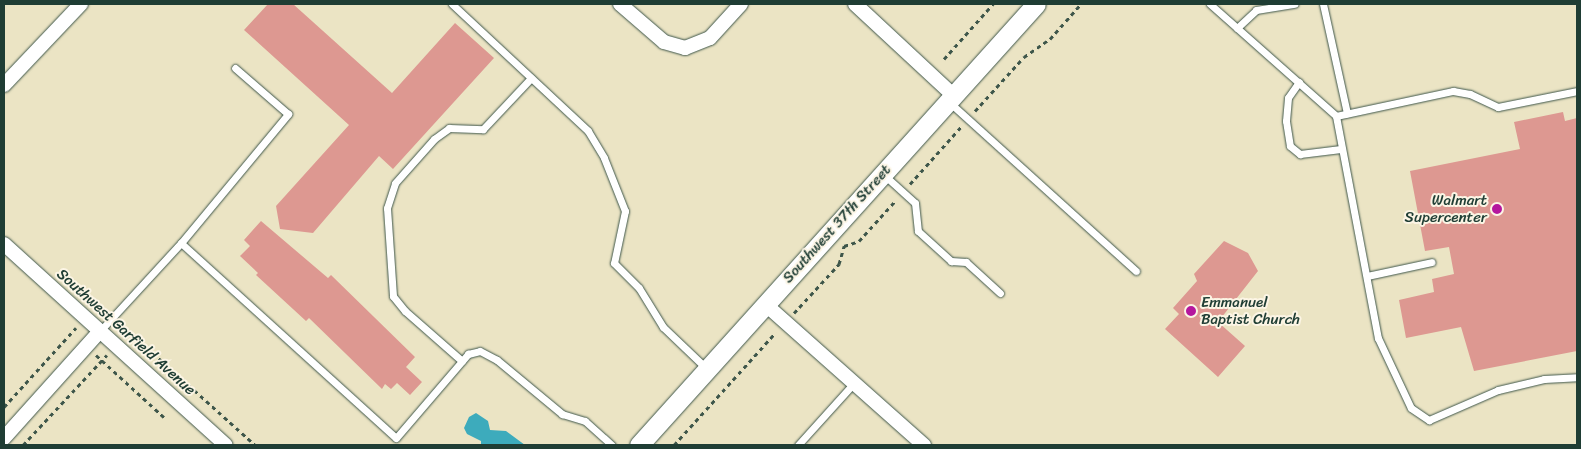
<!DOCTYPE html>
<style>
body{margin:0}
#map{position:relative;width:1581px;height:449px;overflow:hidden;background:#ebe4c4;font-family:Sriracha,sans-serif}
div>[style]{position:absolute}
[style*='--x']{left:calc(var(--x)*1px);top:calc(var(--y)*1px);width:calc(var(--w)*1px);rotate:calc(var(--a)*1deg)}
.water>*{inset:0;background:#3dabbc}
.building>*{inset:0;background:#dd9891}
.path>*{height:3px;margin-top:-1.5px;transform-origin:0;background:repeating-linear-gradient(90deg,#3e564a 0 4px,transparent 0 8px)}
.roads{filter:drop-shadow(0 0 1px #3e564a) drop-shadow(0 0 1px #3e564a)}
.service>*{height:7px;margin:-3.5px;padding:0 3.5px;transform-origin:3.5px;border-radius:3.5px;background:#fff}
.minor>*{height:14px;margin:-7px;padding:0 7px;transform-origin:7px;border-radius:7px;background:#fff}
.secondary>*{height:19px;margin:-9.5px;padding:0 9.5px;transform-origin:9.5px;border-radius:9.5px;background:#fff}
.dots>*{width:14px;height:14px;translate:-50% -50%;box-sizing:border-box;border:2px solid #fcf5e5;border-radius:50%}
span{translate:-50% -50%;white-space:nowrap;text-align:center;line-height:1.15;-webkit-text-stroke:4px #fcf5e5;paint-order:stroke}
.poi-label{font-size:15px;color:#1f3d34}
.right{translate:-100% -50%;text-align:right}
.left{translate:0 -50%;text-align:left}
.street-label{font-size:15px;color:#1f3d34}
.frame{position:absolute;inset:0;border:5px solid #1f3d34;pointer-events:none}
</style>
<div id="map">
<div class="water">
<i style="clip-path:polygon(476px 413px,488px 421px,490px 430px,506px 431px,525px 445px,481px 445px,481px 441px,467px 434px,464px 428px,469px 417px)"></i>
</div>
<div class="building">
<i style="clip-path:polygon(268px 4px,293px 4px,392px 93px,455px 23px,494px 58px,393px 169px,379px 156px,313px 233px,280px 229px,276px 206px,349px 125px,244px 30px)"></i>
<i style="clip-path:polygon(1563px 112px,1565px 121px,1577px 118px,1577px 351px,1474px 371px,1461px 327px,1406px 338px,1399px 300px,1434px 292px,1432px 279px,1454px 274px,1449px 247px,1425px 251px,1410px 171px,1520px 149px,1514px 122px)"></i>
<i style="clip-path:polygon(261px 221px,328px 278px,331px 275px,415px 357px,406px 367px,422px 382px,410px 395px,397px 383px,391px 389px,385px 384px,382px 389px,309px 318px,306px 321px,256px 275px,258px 273px,240px 256px,250px 246px,244px 240px)"></i>
<i style="clip-path:polygon(1224px 241px,1248px 253px,1258px 271px,1218px 322px,1245px 346px,1218px 377px,1165px 329px,1179px 314px,1173px 308px,1197px 281px,1194px 274px)"></i>
</div>
<div class="path">
<i style="--x:944;--y:59;--w:74;--a:-48.3"></i>
<i style="--x:975;--y:111;--w:73;--a:-47.8"></i>
<i style="--x:1024;--y:57;--w:32;--a:-35"></i>
<i style="--x:1050;--y:39;--w:47;--a:-48.5"></i>
<i style="--x:910;--y:184;--w:76;--a:-48.2"></i>
<i style="--x:794;--y:313;--w:67;--a:-47.4"></i>
<i style="--x:839;--y:264;--w:19;--a:-74"></i>
<i style="--x:844;--y:246;--w:16;--a:-18"></i>
<i style="--x:859;--y:241;--w:55;--a:-47.9"></i>
<i style="--x:123;--y:326;--w:178;--a:42"></i>
<i style="--x:96;--y:355;--w:92;--a:42.4"></i>
<i style="--x:4;--y:407;--w:107;--a:-47.7"></i>
<i style="--x:23;--y:445;--w:123;--a:-47"></i>
<i style="--x:674;--y:445;--w:152;--a:-47.9"></i>
</div>
<div class="roads">
<div class="service">
<i style="--x:452;--y:4;--w:186;--a:43"></i>
<i style="--x:588;--y:131;--w:31;--a:59"></i>
<i style="--x:604;--y:158;--w:57;--a:68.4"></i>
<i style="--x:625;--y:211;--w:53;--a:101.9"></i>
<i style="--x:614;--y:263;--w:35;--a:45"></i>
<i style="--x:639;--y:288;--w:46;--a:58.4"></i>
<i style="--x:663;--y:327;--w:61;--a:43.7"></i>
<i style="--x:1210;--y:4;--w:169;--a:41.6"></i>
<i style="--x:1336;--y:116;--w:226;--a:79.3"></i>
<i style="--x:1378;--y:338;--w:77;--a:64.8"></i>
<i style="--x:1411;--y:408;--w:22;--a:34"></i>
<i style="--x:1429;--y:420;--w:75;--a:-23.5"></i>
<i style="--x:1498;--y:390;--w:47;--a:-13.4"></i>
<i style="--x:1544;--y:379;--w:33;--a:-3"></i>
<i style="--x:1323;--y:4;--w:112;--a:77.6"></i>
<i style="--x:1237;--y:28;--w:26;--a:-43"></i>
<i style="--x:1256;--y:10;--w:39;--a:-9"></i>
<i style="--x:1299;--y:82;--w:19;--a:125"></i>
<i style="--x:1288;--y:98;--w:23;--a:95"></i>
<i style="--x:1286;--y:121;--w:25;--a:81"></i>
<i style="--x:1290;--y:146;--w:13;--a:39"></i>
<i style="--x:1300;--y:154;--w:41;--a:-7"></i>
<i style="--x:949;--y:102;--w:252;--a:42.1"></i>
<i style="--x:1336;--y:116;--w:120;--a:-12.1"></i>
<i style="--x:1453;--y:91;--w:17;--a:10"></i>
<i style="--x:1470;--y:94;--w:31;--a:25"></i>
<i style="--x:1498;--y:107;--w:81;--a:-11.4"></i>
<i style="--x:883;--y:174;--w:43;--a:42.2"></i>
<i style="--x:915;--y:203;--w:28;--a:84"></i>
<i style="--x:918;--y:231;--w:45;--a:42.3"></i>
<i style="--x:951;--y:261;--w:15;--a:4"></i>
<i style="--x:966;--y:262;--w:46;--a:42.4"></i>
<i style="--x:181;--y:243;--w:290;--a:42.2"></i>
<i style="--x:396;--y:438;--w:111;--a:-49.4"></i>
<i style="--x:468;--y:354;--w:12;--a:-14"></i>
<i style="--x:480;--y:351;--w:19;--a:28"></i>
<i style="--x:497;--y:360;--w:85;--a:39.7"></i>
<i style="--x:562;--y:414;--w:24;--a:17"></i>
<i style="--x:585;--y:421;--w:36;--a:42"></i>
<i style="--x:1367;--y:276;--w:66;--a:-12.2"></i>
<i style="--x:100;--y:331;--w:120;--a:-47.4"></i>
<i style="--x:181;--y:243;--w:168;--a:-50.3"></i>
<i style="--x:288;--y:114;--w:70;--a:-139"></i>
<i style="--x:462;--y:361;--w:76;--a:-138.7"></i>
<i style="--x:405;--y:311;--w:19;--a:-129"></i>
<i style="--x:393;--y:296;--w:88;--a:-93.9"></i>
<i style="--x:387;--y:208;--w:26;--a:-72"></i>
<i style="--x:395;--y:183;--w:59;--a:-48.4"></i>
<i style="--x:434;--y:139;--w:19;--a:-36"></i>
<i style="--x:449;--y:128;--w:34;--a:2"></i>
<i style="--x:483;--y:129;--w:70;--a:-46.7"></i>
<i style="--x:798;--y:445;--w:84;--a:-47.9"></i>
</div>
<div class="minor">
<i style="--x:620;--y:4;--w:58;--a:40.8"></i>
<i style="--x:664;--y:42;--w:22;--a:16"></i>
<i style="--x:685;--y:48;--w:27;--a:-22"></i>
<i style="--x:710;--y:38;--w:46;--a:-47.6"></i>
<i style="--x:855;--y:4;--w:135;--a:42.9"></i>
<i style="--x:4;--y:85;--w:112;--a:-46.5"></i>
<i style="--x:4;--y:244;--w:299;--a:42.2"></i>
<i style="--x:765;--y:304;--w:213;--a:41.6"></i>
<i style="--x:4;--y:438;--w:144;--a:-48.1"></i>
</div>
<div class="secondary">
<i style="--x:639;--y:445;--w:593;--a:-48.01"></i>
</div>
</div>
<div class="dots">
<i style="left:1497px;top:209px;background:#b5179e"></i>
<i style="left:1191px;top:311px;background:#b5179e"></i>
</div>
<div class="poi-label">
<span class="right" style="left:1487px;top:209px">Walmart<br>Supercenter</span>
<span class="left" style="left:1201px;top:311px">Emmanuel<br>Baptist Church</span>
</div>
<div class="street-label">
<span style="left:837px;top:224px;rotate:-48deg">Southwest 37th Street</span>
<span style="left:126px;top:332px;rotate:42deg">Southwest Garfield Avenue</span>
</div>
<div class="frame"></div>
</div>
